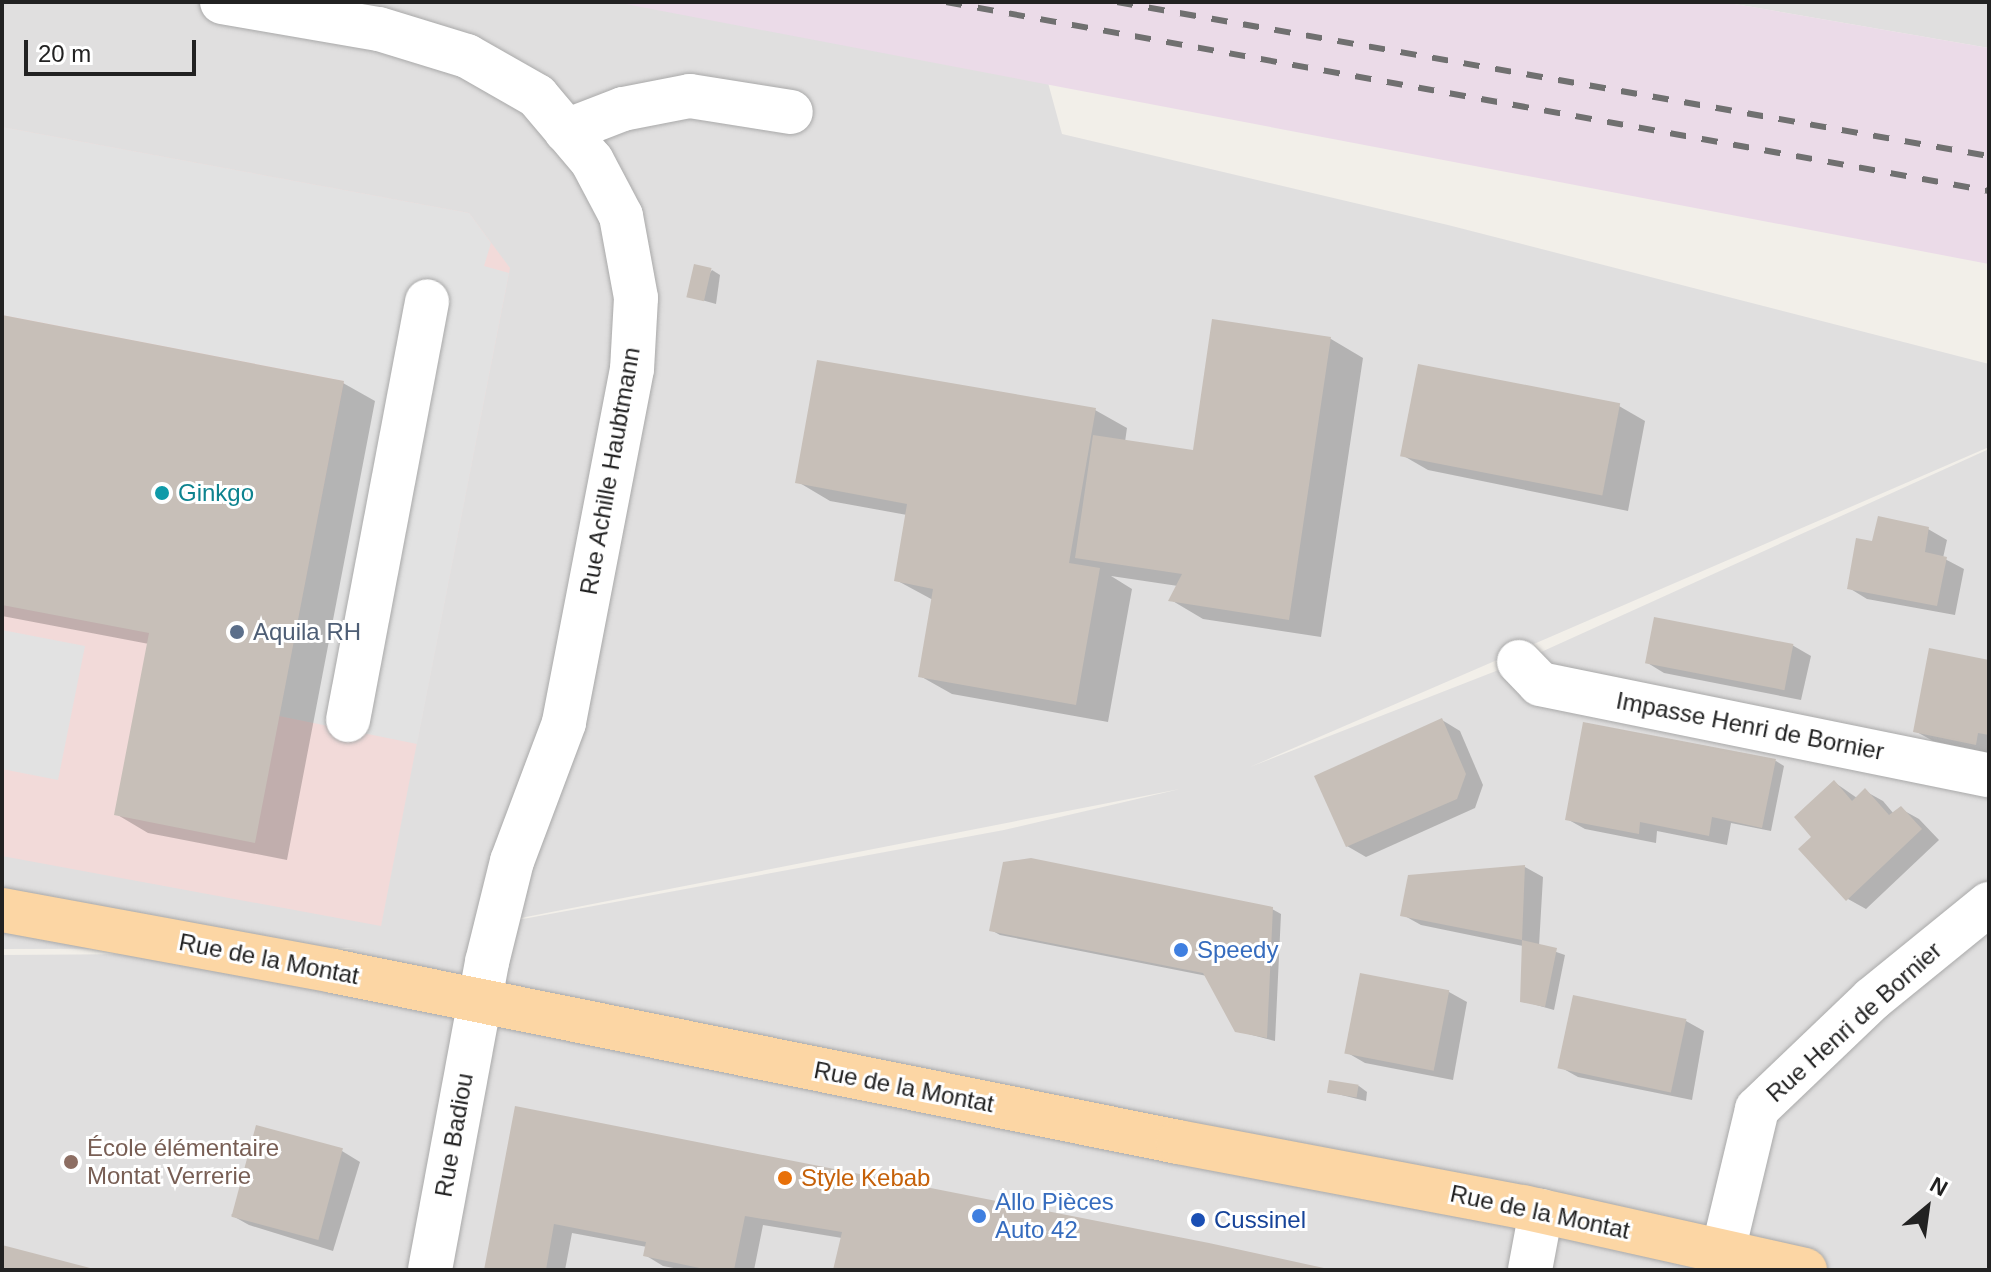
<!DOCTYPE html>
<meta charset="utf-8">
<style>
body{margin:0}
#map{position:relative;width:1991px;height:1272px;overflow:hidden;background:#f2efe9;font-family:Arial,sans-serif}
div>[style]{position:absolute}
[style*='--x']{left:calc(var(--x)*1px);top:calc(var(--y)*1px);width:calc(var(--w)*1px);rotate:calc(var(--a)*1deg)}
.residential>*{inset:0;background:#e0dfdf}
.commercial>*{inset:0;background:#f2dad9}
.industrial>*{inset:0;background:#ebdbe8}
.parking>*{inset:0;background:#e2e2e2}
.shadow>*{inset:0;background:#0003}
.building>*{inset:0;background:#c7bfb8;transform-origin:0 0}
.roads{filter:drop-shadow(0 0 2px #a9a9a9) drop-shadow(0 0 2px #a9a9a9)}
.minor>*{height:44px;margin:-22px;padding:0 22px;transform-origin:22px;border-radius:22px;background:#fff}
.major>*{height:44px;margin:-22px;padding:0 22px;transform-origin:22px;border-radius:22px;background:#fcd6a4}
.rail>*{height:6px;margin-top:-3px;transform-origin:0;background:repeating-linear-gradient(90deg,#707070 0 16px,transparent 0 32px)}
.dots>*{width:22px;height:22px;translate:-50% -50%;box-sizing:border-box;border:4px solid #fff;border-radius:50%}
span{translate:-50% -50%;white-space:nowrap;text-align:center;line-height:1.15;-webkit-text-stroke:6px #fff;paint-order:stroke}
.street-label{font-size:24px;color:#222}
.culture-label{font-size:24px;color:#0d838f}
.left{translate:0 -50%;text-align:left}
.service-label{font-size:24px;color:#4e5e75}
.shop-label{font-size:24px;color:#366cbe}
.education-label{font-size:24px;color:#785e54}
.food-label{font-size:24px;color:#c56008}
.transit-label{font-size:24px;color:#164399}
.frame{position:absolute;inset:0;border:4px solid #222;pointer-events:none}
.north{position:absolute;left:1887px;top:1168px;width:80px;height:80px;-webkit-text-stroke:6px #fff;paint-order:stroke;rotate:29deg;font-size:22px;font-weight:700;line-height:32px;text-align:center;color:#222}
.north::after{content:'';display:block;margin:auto;width:28px;height:36px;background:#222;clip-path:polygon(50% 0,100% 100%,50% 72%,0 100%)}
.scale{position:absolute;left:24px;top:40px;width:172px;height:36px;box-sizing:border-box;border:4px solid #222;border-top:0;padding-left:10px;font-size:24px;line-height:28px;white-space:nowrap;color:#222;-webkit-text-stroke:6px #fff;paint-order:stroke}
</style>
<div id="map">
<div class="residential">
<i style="clip-path:polygon(evenodd,2px 2px,1026px 2px,1062px 134px,1448px 225px,1989px 364px,1989px 447px,1250px 767px,1519px 662px,1989px 449px,1989px 1270px,2px 1270px,2px 955px,314px 953px,355px 948px,2px 949px,2px 2px,1180px 789px,1004px 830px,480px 927px,480px 926px,1180px 789px)"></i>
<i style="clip-path:polygon(1723px 2px,1989px 2px,1989px 48px)"></i>
</div>
<div class="commercial">
<i style="clip-path:polygon(2px 127px,469px 213px,510px 268px,381px 926px,2px 856px)"></i>
</div>
<div class="industrial">
<i style="clip-path:polygon(615px 2px,1723px 2px,1989px 48px,1989px 264px)"></i>
</div>
<div class="parking">
<i style="clip-path:polygon(2px 127px,469px 213px,491px 243px,484px 266px,509px 273px,417px 744px,279px 716px,344px 381px,2px 315px)"></i>
<i style="clip-path:polygon(2px 630px,85px 646px,58px 780px,2px 769px)"></i>
</div>
<div class="shadow">
<i style="clip-path:polygon(712px 270px,720px 275px,716px 304px,691px 297px)"></i>
<i style="clip-path:polygon(2px 317px,343px 383px,375px 401px,287px 860px,148px 833px,116px 814px,149px 644px,2px 616px)"></i>
<i style="clip-path:polygon(1214px 322px,1331px 339px,1363px 358px,1321px 637px,1203px 619px,1171px 600px,1178px 586px,1111px 576px,1132px 589px,1108px 722px,952px 694px,920px 676px,933px 600px,896px 580px,907px 515px,830px 501px,798px 482px,1095px 410px,1127px 428px,1125px 442px,1195px 452px)"></i>
<i style="clip-path:polygon(1619px 406px,1645px 421px,1628px 511px,1428px 470px,1402px 455px)"></i>
<i style="clip-path:polygon(1928px 529px,1947px 540px,1943px 558px,1964px 569px,1955px 615px,1867px 599px,1849px 588px)"></i>
<i style="clip-path:polygon(1792px 645px,1811px 656px,1801px 700px,1664px 673px,1646px 662px)"></i>
<i style="clip-path:polygon(1989px 662px,1989px 753px,1933px 741px,1915px 731px)"></i>
<i style="clip-path:polygon(1442px 720px,1460px 731px,1483px 785px,1475px 808px,1366px 857px,1347px 846px)"></i>
<i style="clip-path:polygon(1776px 761px,1784px 766px,1771px 831px,1731px 823px,1727px 845px,1657px 831px,1656px 843px,1585px 829px,1567px 819px)"></i>
<i style="clip-path:polygon(1834px 782px,1857px 798px,1865px 791px,1883px 801px,1894px 814px,1901px 809px,1919px 819px,1939px 840px,1866px 909px,1848px 899px,1814px 838px)"></i>
<i style="clip-path:polygon(1525px 867px,1543px 877px,1539px 946px,1565px 955px,1554px 1010px,1522px 1001px,1523px 946px,1421px 925px,1403px 915px)"></i>
<i style="clip-path:polygon(1272px 909px,1281px 914px,1275px 1041px,1237px 1031px,1207px 976px,1000px 935px,991px 930px)"></i>
<i style="clip-path:polygon(1362px 976px,1449px 992px,1467px 1002px,1453px 1080px,1365px 1063px,1346px 1052px)"></i>
<i style="clip-path:polygon(1686px 1021px,1704px 1031px,1692px 1100px,1578px 1077px,1560px 1067px)"></i>
<i style="clip-path:polygon(1359px 1086px,1367px 1092px,1366px 1101px,1329px 1092px)"></i>
<i style="clip-path:polygon(517px 1108px,1329px 1270px,835px 1270px,842px 1238px,763px 1225px,754px 1270px,684px 1270px,663px 1266px,645px 1255px,647px 1247px,572px 1233px,565px 1270px,487px 1270px)"></i>
<i style="clip-path:polygon(342px 1151px,360px 1162px,333px 1251px,249px 1225px,231px 1215px)"></i>
</div>
<div class="building">
<i style="left:694px;top:264px;width:18px;height:34px;rotate:13deg"></i>
<i style="clip-path:polygon(2px 315px,344px 381px,255px 843px,114px 815px,149px 633px,2px 605px)"></i>
<i style="clip-path:polygon(1212px 319px,1331px 337px,1289px 620px,1168px 601px,1182px 574px,1075px 558px,1093px 435px,1193px 450px)"></i>
<i style="clip-path:polygon(817px 360px,1096px 408px,1069px 563px,1100px 568px,1076px 705px,918px 677px,933px 589px,894px 581px,907px 504px,795px 483px)"></i>
<i style="left:1418px;top:364px;width:206px;height:94px;rotate:11deg"></i>
<i style="clip-path:polygon(1878px 516px,1929px 527px,1925px 552px,1947px 557px,1937px 606px,1847px 589px,1856px 538px,1872px 541px)"></i>
<i style="left:1654px;top:617px;width:142px;height:47px;rotate:11deg"></i>
<i style="clip-path:polygon(1929px 648px,1989px 660px,1989px 735px,1978px 733px,1976px 745px,1913px 732px)"></i>
<i style="clip-path:polygon(1442px 718px,1466px 774px,1457px 799px,1346px 847px,1314px 776px)"></i>
<i style="clip-path:polygon(1583px 722px,1776px 759px,1762px 828px,1712px 817px,1709px 836px,1640px 822px,1639px 834px,1565px 820px)"></i>
<i style="clip-path:polygon(1834px 780px,1852px 801px,1865px 788px,1889px 815px,1901px 806px,1922px 829px,1846px 901px,1798px 849px,1811px 837px,1794px 817px)"></i>
<i style="clip-path:polygon(1031px 858px,1273px 907px,1267px 1038px,1235px 1032px,1203px 973px,989px 931px,1003px 862px)"></i>
<i style="clip-path:polygon(1525px 865px,1522px 940px,1400px 916px,1408px 875px)"></i>
<i style="clip-path:polygon(1522px 940px,1557px 948px,1545px 1007px,1520px 1002px)"></i>
<i style="left:1360px;top:973px;width:91px;height:82px;rotate:11deg"></i>
<i style="left:1573px;top:995px;width:116px;height:75px;rotate:12deg"></i>
<i style="left:1329px;top:1080px;width:30px;height:13px;rotate:9deg"></i>
<i style="clip-path:polygon(515px 1106px,1209px 1243px,1333px 1270px,833px 1270px,842px 1232px,745px 1216px,734px 1270px,709px 1270px,643px 1256px,646px 1242px,554px 1224px,546px 1270px,484px 1270px)"></i>
<i style="left:256px;top:1125px;width:90px;height:95px;rotate:15deg"></i>
<i style="clip-path:polygon(2px 1245px,94px 1269px,94px 1270px,2px 1270px)"></i>
</div>
<div class="roads">
<div class="minor">
<i style="--x:222;--y:2;--w:159;--a:9.8"></i>
<i style="--x:379;--y:29;--w:92;--a:17.1"></i>
<i style="--x:467;--y:56;--w:81;--a:29.7"></i>
<i style="--x:537;--y:96;--w:85;--a:49.8"></i>
<i style="--x:592;--y:161;--w:62;--a:62.2"></i>
<i style="--x:621;--y:216;--w:83;--a:79.6"></i>
<i style="--x:636;--y:298;--w:71;--a:93.2"></i>
<i style="--x:632;--y:369;--w:360;--a:100.9"></i>
<i style="--x:564;--y:723;--w:147;--a:110.6"></i>
<i style="--x:512;--y:861;--w:104;--a:103.9"></i>
<i style="--x:487;--y:962;--w:313;--a:100.5"></i>
<i style="--x:566;--y:131;--w:61;--a:-21.1"></i>
<i style="--x:623;--y:109;--w:68;--a:-11"></i>
<i style="--x:690;--y:96;--w:102;--a:9"></i>
<i style="--x:1519;--y:662;--w:30;--a:46"></i>
<i style="--x:1540;--y:684;--w:458;--a:11.5"></i>
<i style="--x:348;--y:720;--w:426;--a:-79.3"></i>
<i style="--x:1723;--y:1251;--w:146;--a:-76.5"></i>
<i style="--x:1757;--y:1109;--w:159;--a:-43.7"></i>
<i style="--x:1872;--y:999;--w:151;--a:-39.1"></i>
<i style="--x:1530;--y:1270;--w:60;--a:-79.4"></i>
</div>
<div class="major">
<i style="--x:2;--y:910;--w:337;--a:10.4"></i>
<i style="--x:333;--y:971;--w:862;--a:11.44"></i>
<i style="--x:1178;--y:1142;--w:351;--a:10.7"></i>
<i style="--x:1523;--y:1207;--w:289;--a:12.6"></i>
</div>
</div>
<div class="rail">
<i style="--x:946;--y:2;--w:1060;--a:10.27"></i>
<i style="--x:1117;--y:2;--w:885;--a:10.02"></i>
</div>
<div class="dots">
<i style="left:162px;top:493px;background:#0f9aa8"></i>
<i style="left:237px;top:632px;background:#5c6f8a"></i>
<i style="left:1181px;top:950px;background:#3f7fe0"></i>
<i style="left:71px;top:1162px;background:#8d6e63"></i>
<i style="left:785px;top:1178px;background:#e8710a"></i>
<i style="left:979px;top:1216px;background:#3f7fe0"></i>
<i style="left:1198px;top:1220px;background:#1a4fb4"></i>
</div>
<div class="street-label">
<span style="left:610px;top:471px;rotate:-80deg">Rue Achille Haubtmann</span>
<span style="left:1750px;top:726px;rotate:11deg">Impasse Henri de Bornier</span>
<span style="left:269px;top:959px;rotate:11deg">Rue de la Montat</span>
<span style="left:1854px;top:1022px;rotate:-42deg">Rue Henri de Bornier</span>
<span style="left:904px;top:1087px;rotate:11deg">Rue de la Montat</span>
<span style="left:454px;top:1135px;rotate:-80deg">Rue Badiou</span>
<span style="left:1540px;top:1212px;rotate:12deg">Rue de la Montat</span>
</div>
<div class="culture-label">
<span class="left" style="left:178px;top:493px">Ginkgo</span>
</div>
<div class="service-label">
<span class="left" style="left:253px;top:632px">Aquila RH</span>
</div>
<div class="shop-label">
<span class="left" style="left:1197px;top:950px">Speedy</span>
<span class="left" style="left:995px;top:1216px">Allo Pièces<br>Auto 42</span>
</div>
<div class="education-label">
<span class="left" style="left:87px;top:1162px">École élémentaire<br>Montat Verrerie</span>
</div>
<div class="food-label">
<span class="left" style="left:801px;top:1178px">Style Kebab</span>
</div>
<div class="transit-label">
<span class="left" style="left:1214px;top:1220px">Cussinel</span>
</div>
<div class="frame"></div>
<div class="north">N</div>
<div class="scale">20 m</div>
</div>
